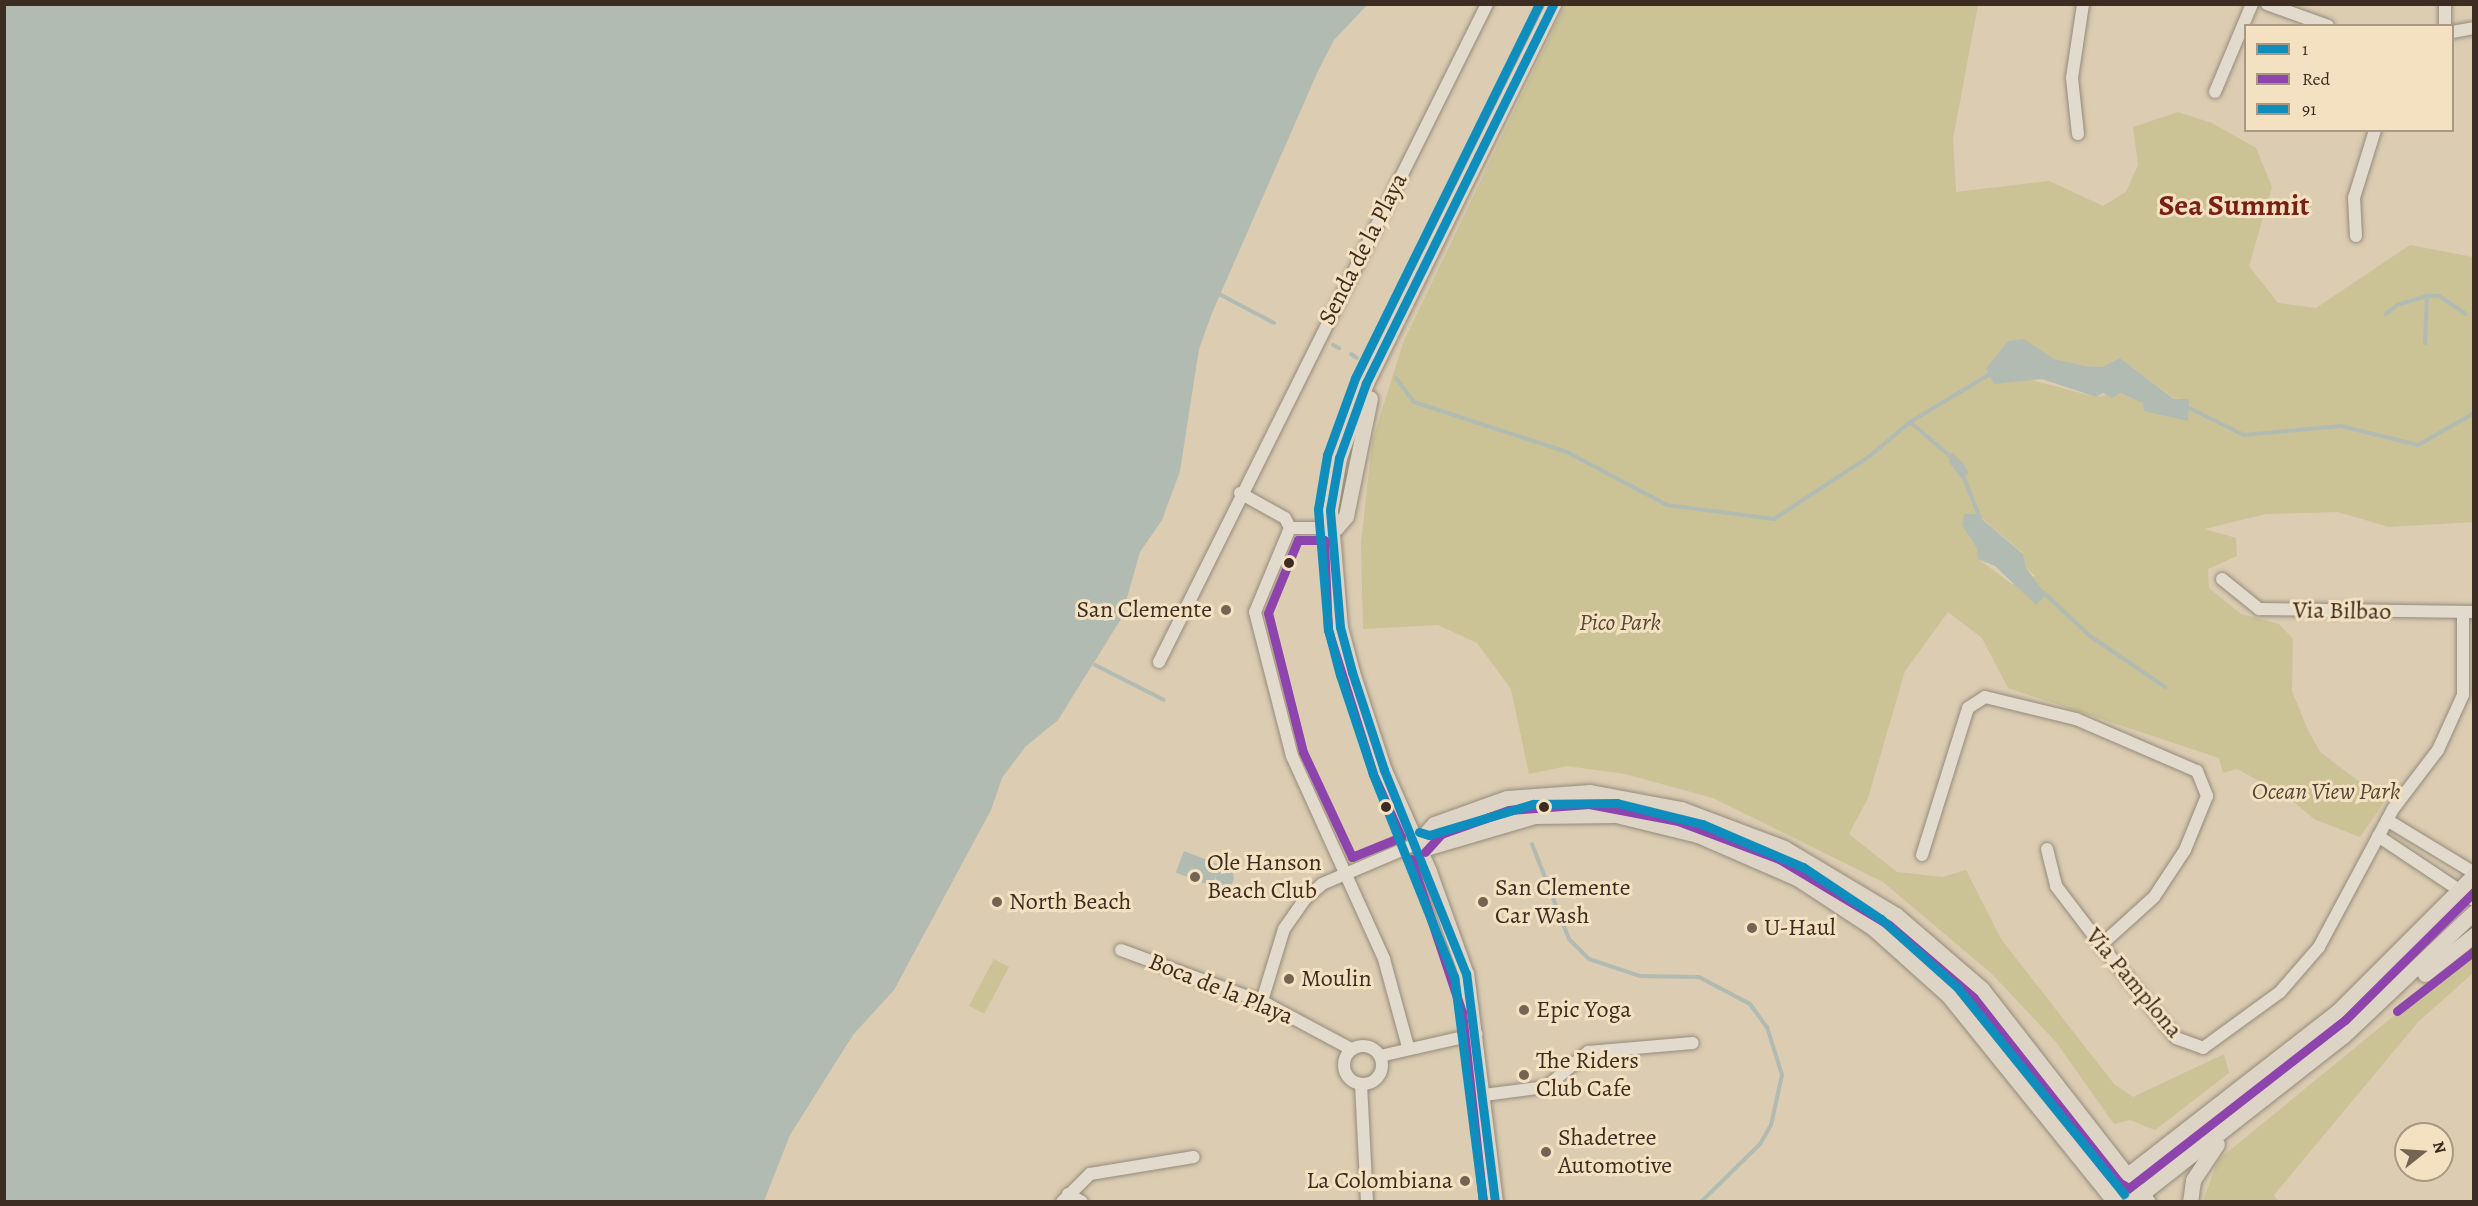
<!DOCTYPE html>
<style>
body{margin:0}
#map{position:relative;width:2478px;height:1206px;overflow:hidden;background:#dbccb2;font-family:Alegreya,serif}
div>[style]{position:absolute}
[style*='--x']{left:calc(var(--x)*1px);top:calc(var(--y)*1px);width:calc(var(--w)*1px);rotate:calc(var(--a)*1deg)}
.green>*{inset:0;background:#cbc296;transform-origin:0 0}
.water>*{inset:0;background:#b1bbb2;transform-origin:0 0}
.round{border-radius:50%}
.stream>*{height:4px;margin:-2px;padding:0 2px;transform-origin:2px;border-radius:2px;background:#b1bbb2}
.roads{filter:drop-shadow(0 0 2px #958b7b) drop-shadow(0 0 2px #958b7b)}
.minor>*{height:12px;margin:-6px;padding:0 6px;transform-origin:6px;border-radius:6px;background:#e2dacd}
.minor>.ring{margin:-6px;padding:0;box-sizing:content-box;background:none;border:12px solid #e2dacd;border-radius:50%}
.major>*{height:15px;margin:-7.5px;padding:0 7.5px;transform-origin:7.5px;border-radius:7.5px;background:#ddd4c5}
.bus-1>*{height:9px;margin:-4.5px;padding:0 4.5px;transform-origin:4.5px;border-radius:4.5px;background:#0f8ebe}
.bus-2>*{height:9px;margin:-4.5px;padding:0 4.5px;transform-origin:4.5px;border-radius:4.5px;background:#8e44ad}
.bus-3>*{height:9px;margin:-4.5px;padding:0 4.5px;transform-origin:4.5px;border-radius:4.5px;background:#0f8ebe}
.dots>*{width:16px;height:16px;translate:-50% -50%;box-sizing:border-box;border:3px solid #f3e1c2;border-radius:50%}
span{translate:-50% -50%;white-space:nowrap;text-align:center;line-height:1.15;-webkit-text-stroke:6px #f3e1c2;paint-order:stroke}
.street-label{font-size:24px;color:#3d2c21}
.poi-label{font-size:24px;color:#3d2c21}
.right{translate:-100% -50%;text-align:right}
.left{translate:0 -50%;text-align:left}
.park-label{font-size:24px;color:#574834;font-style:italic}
.district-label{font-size:30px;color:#7a1f14;font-weight:700}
.frame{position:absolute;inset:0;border:6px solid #3d2c21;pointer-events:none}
.legend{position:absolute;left:2244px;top:24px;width:210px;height:108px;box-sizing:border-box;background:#f3e1c2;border:2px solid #aa9982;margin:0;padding:8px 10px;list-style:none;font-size:18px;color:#3d2c21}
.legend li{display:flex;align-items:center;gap:12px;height:30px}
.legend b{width:30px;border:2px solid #aa9982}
.north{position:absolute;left:2394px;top:1122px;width:60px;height:60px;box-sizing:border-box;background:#f3e1c2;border:2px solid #aa9982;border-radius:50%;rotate:73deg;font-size:16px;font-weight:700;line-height:24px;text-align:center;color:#3d2c21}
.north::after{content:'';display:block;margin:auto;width:21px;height:27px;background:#746454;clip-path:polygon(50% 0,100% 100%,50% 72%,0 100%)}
</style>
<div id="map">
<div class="green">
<i style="clip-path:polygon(evenodd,1565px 5px,1978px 5px,1953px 139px,1956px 192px,2049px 181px,2103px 206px,2126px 192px,2138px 165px,2133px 127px,2178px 112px,2212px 123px,2256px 148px,2272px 187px,2249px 266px,2278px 303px,2316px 308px,2410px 245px,2473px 257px,2473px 522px,2389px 527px,2338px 512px,2266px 514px,2204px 529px,2236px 538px,2237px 556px,2208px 569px,2209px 588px,2241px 614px,2279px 624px,2293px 639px,2292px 691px,2307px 728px,2320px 752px,2385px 801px,2360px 837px,2314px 819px,2287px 796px,2237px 769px,2223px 773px,2219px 758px,2008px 688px,1982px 638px,1948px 612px,1905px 671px,1868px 798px,1849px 834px,1897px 872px,1943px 877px,1966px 870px,2001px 939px,2114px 1084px,2133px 1097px,2224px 1054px,2229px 1073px,2155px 1130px,2130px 1120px,2114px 1124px,2056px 1042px,1992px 974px,1883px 882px,1713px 798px,1625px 774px,1567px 766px,1529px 774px,1511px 689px,1477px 643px,1438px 625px,1363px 629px,1361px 544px,1372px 442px,1403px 343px,1565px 5px,2024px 340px,2054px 359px,2085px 366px,2102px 367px,2120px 358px,2175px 399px,2183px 397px,2144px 411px,2144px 403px,2119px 393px,2096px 397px,1986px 368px,2008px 341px,2024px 340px,1565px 5px,1977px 514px,2023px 553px,2026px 568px,2035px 576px,2012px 584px,1978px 559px,1977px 514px)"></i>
<i style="clip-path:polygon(2473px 951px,2473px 973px,2418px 1022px,2274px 1195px,2278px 1201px,2203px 1201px,2218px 1160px)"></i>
<i style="left:994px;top:959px;width:17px;height:53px;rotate:28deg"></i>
</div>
<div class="water">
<i style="clip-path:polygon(5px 4px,1367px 5px,1334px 40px,1318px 71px,1212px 313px,1199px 349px,1180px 471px,1162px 520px,1140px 552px,1121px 619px,1058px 720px,1025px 747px,1002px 778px,991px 810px,894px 990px,853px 1035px,790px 1135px,764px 1201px,5px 1201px)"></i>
<i style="clip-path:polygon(2024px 339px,2054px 359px,2085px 366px,2102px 367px,2120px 358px,2174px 399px,2189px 399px,2188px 421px,2144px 411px,2143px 403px,2120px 393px,2112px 398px,2103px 393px,2096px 397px,2042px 379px,1994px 384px,1986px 368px,2008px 341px)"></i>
<i style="clip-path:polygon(1951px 452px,1963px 463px,1969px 474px,1960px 477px,1949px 462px)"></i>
<i style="clip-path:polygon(1964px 514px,1976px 514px,2023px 554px,2026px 568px,2046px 595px,2036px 605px,1995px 566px,1978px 559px,1977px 548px,1962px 525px)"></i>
<i style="left:1184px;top:851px;width:39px;height:23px;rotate:21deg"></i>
<i class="round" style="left:1216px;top:869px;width:18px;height:18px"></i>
</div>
<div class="stream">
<i style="--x:1221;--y:295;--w:60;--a:27.8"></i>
<i style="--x:2386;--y:314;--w:14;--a:-39"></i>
<i style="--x:2397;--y:305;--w:31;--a:-17"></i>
<i style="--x:2427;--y:296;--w:12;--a:0"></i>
<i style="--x:2439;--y:296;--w:32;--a:34"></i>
<i style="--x:2425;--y:343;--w:47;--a:-87.6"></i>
<i style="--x:1333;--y:345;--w:7;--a:27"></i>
<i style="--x:1351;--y:354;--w:7;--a:34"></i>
<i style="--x:1396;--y:378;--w:30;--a:53"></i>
<i style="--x:1414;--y:402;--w:161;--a:18.1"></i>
<i style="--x:1567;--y:452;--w:113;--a:27.9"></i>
<i style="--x:1667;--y:505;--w:108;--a:7.5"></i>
<i style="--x:1774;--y:519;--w:115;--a:-33.3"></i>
<i style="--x:1870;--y:456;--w:52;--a:-40.4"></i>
<i style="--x:1910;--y:422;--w:96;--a:-30.9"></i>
<i style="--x:2189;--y:408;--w:61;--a:26.1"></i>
<i style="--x:2244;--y:435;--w:97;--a:-5.3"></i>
<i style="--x:2341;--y:426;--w:79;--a:13.9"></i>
<i style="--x:2418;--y:445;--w:64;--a:-29.7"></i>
<i style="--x:1910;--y:422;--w:54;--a:40.5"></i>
<i style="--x:1962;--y:473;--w:48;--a:68.2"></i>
<i style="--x:2043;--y:592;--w:64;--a:43.1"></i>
<i style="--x:2090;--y:636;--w:91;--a:34.2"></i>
<i style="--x:1095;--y:665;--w:77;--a:26.9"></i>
<i style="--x:1532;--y:844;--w:102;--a:68.7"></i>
<i style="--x:1569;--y:939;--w:28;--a:45"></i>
<i style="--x:1589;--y:959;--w:54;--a:18.4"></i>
<i style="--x:1640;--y:976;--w:59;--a:1"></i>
<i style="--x:1699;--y:977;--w:58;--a:27.9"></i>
<i style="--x:1750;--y:1004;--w:29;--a:54"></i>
<i style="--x:1767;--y:1027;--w:50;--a:72.6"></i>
<i style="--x:1782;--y:1075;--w:51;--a:102.4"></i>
<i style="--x:1771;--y:1125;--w:22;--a:120"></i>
<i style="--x:1760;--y:1144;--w:83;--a:135.5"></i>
</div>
<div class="roads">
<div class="minor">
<i style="--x:2267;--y:4;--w:65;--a:19.8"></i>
<i style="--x:2445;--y:4;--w:22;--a:90"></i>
<i style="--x:2452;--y:32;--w:22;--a:-10"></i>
<i style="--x:2215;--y:92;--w:95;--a:-67.2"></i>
<i style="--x:2078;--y:134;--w:56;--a:-96.1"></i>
<i style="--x:2072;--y:78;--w:75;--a:-81.5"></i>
<i style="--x:2356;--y:236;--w:38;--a:-93"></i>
<i style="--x:2354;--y:198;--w:71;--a:-72.8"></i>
<i style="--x:1240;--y:493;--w:51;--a:29.1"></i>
<i style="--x:1285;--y:518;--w:11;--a:63"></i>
<i style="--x:1290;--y:528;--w:91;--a:112.6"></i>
<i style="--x:1255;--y:612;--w:149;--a:75.6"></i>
<i style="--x:1292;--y:756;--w:223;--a:65.6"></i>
<i style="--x:1384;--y:959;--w:91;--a:74.7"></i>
<i style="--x:1290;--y:528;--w:46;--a:0"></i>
<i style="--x:2222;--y:579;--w:48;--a:39"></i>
<i style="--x:2259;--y:609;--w:215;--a:0.8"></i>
<i style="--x:1159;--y:662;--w:735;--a:-63.5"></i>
<i style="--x:2387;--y:820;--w:102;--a:31.3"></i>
<i style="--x:2378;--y:836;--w:115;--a:33.7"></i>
<i style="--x:2047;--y:849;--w:38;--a:76"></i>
<i style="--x:2056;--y:886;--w:74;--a:52.7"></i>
<i style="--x:2101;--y:945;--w:119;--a:51.1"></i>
<i style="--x:2176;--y:1038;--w:29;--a:20"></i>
<i style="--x:2203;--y:1048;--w:95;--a:-36"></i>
<i style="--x:2280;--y:992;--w:60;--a:-49.1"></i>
<i style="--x:2319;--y:947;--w:157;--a:-61.8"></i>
<i style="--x:2393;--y:809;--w:74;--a:-52.7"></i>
<i style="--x:2438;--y:750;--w:60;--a:-65.6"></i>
<i style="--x:2463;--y:695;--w:82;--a:-90"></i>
<i style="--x:1922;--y:855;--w:154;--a:-72.6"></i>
<i style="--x:1968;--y:708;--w:20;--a:-33"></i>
<i style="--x:1985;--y:697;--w:94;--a:13.6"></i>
<i style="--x:2076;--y:719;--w:132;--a:23.3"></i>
<i style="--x:2197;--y:771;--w:27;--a:68"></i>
<i style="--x:2207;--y:796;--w:58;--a:112.2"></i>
<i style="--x:2185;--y:850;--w:56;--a:123.4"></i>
<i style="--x:2154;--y:897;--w:72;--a:137.8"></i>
<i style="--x:1121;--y:950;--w:156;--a:20.3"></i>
<i style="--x:1267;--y:1004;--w:95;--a:28.2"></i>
<i style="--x:1262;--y:1001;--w:75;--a:-73"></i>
<i style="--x:1284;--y:929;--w:37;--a:-55"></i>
<i style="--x:1305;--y:899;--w:23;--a:-41"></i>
<i style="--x:1322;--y:884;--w:102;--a:-23.1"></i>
<i class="ring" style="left:1344px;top:1046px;width:26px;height:26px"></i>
<i style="--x:1380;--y:1056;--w:99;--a:-12.8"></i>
<i style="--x:1361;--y:1084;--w:118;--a:87.1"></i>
<i style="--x:1484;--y:1095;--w:63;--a:-7.4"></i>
<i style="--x:1546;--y:1087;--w:55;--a:-39.8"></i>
<i style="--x:1588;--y:1052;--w:105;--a:-4.9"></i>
<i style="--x:1068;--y:1194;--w:16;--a:30"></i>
<i style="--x:1062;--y:1202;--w:40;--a:-45"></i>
<i style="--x:1090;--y:1174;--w:105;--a:-9.3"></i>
</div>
<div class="major">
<i style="--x:1336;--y:528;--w:16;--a:-50"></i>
<i style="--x:1346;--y:516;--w:120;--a:-78.5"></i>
<i style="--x:1416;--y:844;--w:27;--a:-48"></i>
<i style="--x:1434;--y:824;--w:77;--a:-19.6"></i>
<i style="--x:1507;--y:798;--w:83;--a:-4.1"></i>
<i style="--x:1590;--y:792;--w:93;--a:10.6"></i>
<i style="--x:1681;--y:809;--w:110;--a:20.7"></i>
<i style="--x:1784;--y:848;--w:131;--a:30.9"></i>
<i style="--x:1896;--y:915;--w:113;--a:40.7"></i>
<i style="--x:1982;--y:989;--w:270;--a:52.1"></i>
<i style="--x:1416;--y:844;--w:13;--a:13"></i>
<i style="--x:1429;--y:847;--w:109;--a:-16.4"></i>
<i style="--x:1534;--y:816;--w:82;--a:-0.7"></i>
<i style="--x:1616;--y:815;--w:84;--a:13.7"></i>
<i style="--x:1698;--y:835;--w:108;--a:23.5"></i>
<i style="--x:1797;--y:878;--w:91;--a:33.3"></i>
<i style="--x:1873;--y:928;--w:101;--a:41.8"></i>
<i style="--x:1948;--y:995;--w:266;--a:51.1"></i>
<i style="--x:2425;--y:974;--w:63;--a:-38.5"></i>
<i style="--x:2107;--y:1191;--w:293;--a:-37.9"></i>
<i style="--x:2338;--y:1011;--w:192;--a:-45"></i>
<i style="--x:1495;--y:1202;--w:230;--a:-97.2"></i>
<i style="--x:1466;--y:974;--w:109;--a:-109.8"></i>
<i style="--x:1429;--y:871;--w:111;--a:-114"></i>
<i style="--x:1384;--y:770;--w:103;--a:-108.1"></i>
<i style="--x:1352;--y:672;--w:47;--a:-104.9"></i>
<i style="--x:1340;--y:627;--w:117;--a:-94.9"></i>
<i style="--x:1330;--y:510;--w:53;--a:-80.2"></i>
<i style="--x:1339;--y:458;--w:80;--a:-70.2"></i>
<i style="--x:1366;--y:383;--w:423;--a:-63.7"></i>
<i style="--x:2131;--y:1202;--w:269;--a:-38.1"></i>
<i style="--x:2343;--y:1036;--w:180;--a:-43.4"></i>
<i style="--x:2190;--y:1202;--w:22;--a:-82"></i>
<i style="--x:2193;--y:1180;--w:43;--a:-56.3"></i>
</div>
</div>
<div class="bus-1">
<i style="--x:1495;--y:1202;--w:230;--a:-97.2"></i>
<i style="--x:1466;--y:974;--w:220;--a:-111.9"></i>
<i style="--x:1384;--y:770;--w:103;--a:-108.1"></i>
<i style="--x:1352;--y:672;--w:47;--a:-104.9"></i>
<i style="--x:1340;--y:627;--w:117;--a:-94.9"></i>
<i style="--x:1330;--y:510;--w:53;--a:-80.2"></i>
<i style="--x:1339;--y:458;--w:80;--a:-70.2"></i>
<i style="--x:1366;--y:383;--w:423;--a:-63.7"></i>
</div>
<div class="bus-2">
<i style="--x:1298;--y:540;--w:26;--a:0"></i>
<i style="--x:1324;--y:540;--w:90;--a:87.5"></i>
<i style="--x:1328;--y:630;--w:151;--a:72.6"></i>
<i style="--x:1373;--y:774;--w:69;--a:66"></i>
<i style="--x:1401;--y:837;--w:53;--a:157.8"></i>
<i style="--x:1352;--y:857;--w:116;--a:-115"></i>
<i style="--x:1303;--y:752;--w:143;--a:-104.1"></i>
<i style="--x:1268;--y:613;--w:79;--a:-67.7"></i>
<i style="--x:1425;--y:852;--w:24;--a:-48"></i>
<i style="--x:1441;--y:834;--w:72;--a:-19.4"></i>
<i style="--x:1509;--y:810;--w:80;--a:-4.3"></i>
<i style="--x:1589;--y:804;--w:91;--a:10.8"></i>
<i style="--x:1678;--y:821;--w:108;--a:20.6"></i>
<i style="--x:1779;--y:859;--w:128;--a:31"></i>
<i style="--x:1889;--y:925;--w:111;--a:40.6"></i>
<i style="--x:1973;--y:997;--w:237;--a:51.7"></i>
<i style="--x:2120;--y:1183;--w:10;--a:29"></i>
<i style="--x:2129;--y:1188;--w:274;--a:-37.9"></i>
<i style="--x:2345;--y:1020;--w:182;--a:-44.8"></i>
<i style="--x:1411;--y:859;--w:161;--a:71.6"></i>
<i style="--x:1462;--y:1012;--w:191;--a:83.7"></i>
<i style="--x:2397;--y:1011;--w:98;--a:-37.9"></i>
</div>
<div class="bus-3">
<i style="--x:1419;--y:832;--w:10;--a:17"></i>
<i style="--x:1429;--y:835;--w:109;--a:-16.6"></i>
<i style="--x:1533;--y:804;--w:84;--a:-0.7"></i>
<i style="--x:1617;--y:803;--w:88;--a:13.9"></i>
<i style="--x:1702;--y:824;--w:110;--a:23.1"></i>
<i style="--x:1803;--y:867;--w:94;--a:33.7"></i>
<i style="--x:1881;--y:919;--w:102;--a:41.8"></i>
<i style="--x:1957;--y:987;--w:266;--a:51.1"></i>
<i style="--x:1483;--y:1202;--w:227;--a:-97.3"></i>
<i style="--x:1454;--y:977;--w:219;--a:-111.8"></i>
<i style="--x:1373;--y:774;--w:104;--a:-108.4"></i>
<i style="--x:1340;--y:675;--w:48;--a:-104.6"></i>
<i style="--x:1328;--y:629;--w:120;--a:-94.8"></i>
<i style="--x:1318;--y:509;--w:55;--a:-80.5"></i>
<i style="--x:1327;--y:455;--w:82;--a:-70"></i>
<i style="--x:1355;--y:378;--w:417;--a:-63.8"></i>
</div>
<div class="dots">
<i style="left:1289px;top:563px;background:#3d2c21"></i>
<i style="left:1226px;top:610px;background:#746454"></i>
<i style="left:1386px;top:807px;background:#3d2c21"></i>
<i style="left:1544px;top:807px;background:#3d2c21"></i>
<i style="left:1195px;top:877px;background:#746454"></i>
<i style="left:997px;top:902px;background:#746454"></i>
<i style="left:1483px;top:902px;background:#746454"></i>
<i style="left:1752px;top:928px;background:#746454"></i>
<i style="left:1289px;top:979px;background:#746454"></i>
<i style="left:1524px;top:1010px;background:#746454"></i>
<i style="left:1524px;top:1075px;background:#746454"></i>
<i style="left:1546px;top:1152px;background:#746454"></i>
<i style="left:1465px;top:1181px;background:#746454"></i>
</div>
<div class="street-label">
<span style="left:1363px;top:249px;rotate:-63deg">Senda de la Playa</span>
<span style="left:2342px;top:611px;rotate:1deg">Via Bilbao</span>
<span style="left:2134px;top:983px;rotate:50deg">Via Pamplona</span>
<span style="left:1221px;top:989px;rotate:22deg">Boca de la Playa</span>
</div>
<div class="poi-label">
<span class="right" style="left:1212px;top:610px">San Clemente</span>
<span class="left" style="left:1207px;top:877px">Ole Hanson<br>Beach Club</span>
<span class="left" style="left:1495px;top:902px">San Clemente<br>Car Wash</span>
<span class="left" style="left:1009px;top:902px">North Beach</span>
<span class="left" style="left:1764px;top:928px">U-Haul</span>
<span class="left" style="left:1301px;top:979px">Moulin</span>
<span class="left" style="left:1536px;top:1010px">Epic Yoga</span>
<span class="left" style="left:1536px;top:1075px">The Riders<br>Club Cafe</span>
<span class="left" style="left:1558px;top:1152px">Shadetree<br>Automotive</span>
<span class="right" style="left:1453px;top:1181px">La Colombiana</span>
</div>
<div class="park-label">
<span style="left:1620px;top:623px">Pico Park</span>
<span style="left:2326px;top:792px">Ocean View Park</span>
</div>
<div class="district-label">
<span style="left:2234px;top:205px">Sea Summit</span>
</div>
<div class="frame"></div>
<ul class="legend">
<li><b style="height:8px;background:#0f8ebe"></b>1</li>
<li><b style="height:8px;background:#8e44ad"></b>Red</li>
<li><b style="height:8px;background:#0f8ebe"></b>91</li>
</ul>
<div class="north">N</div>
</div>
